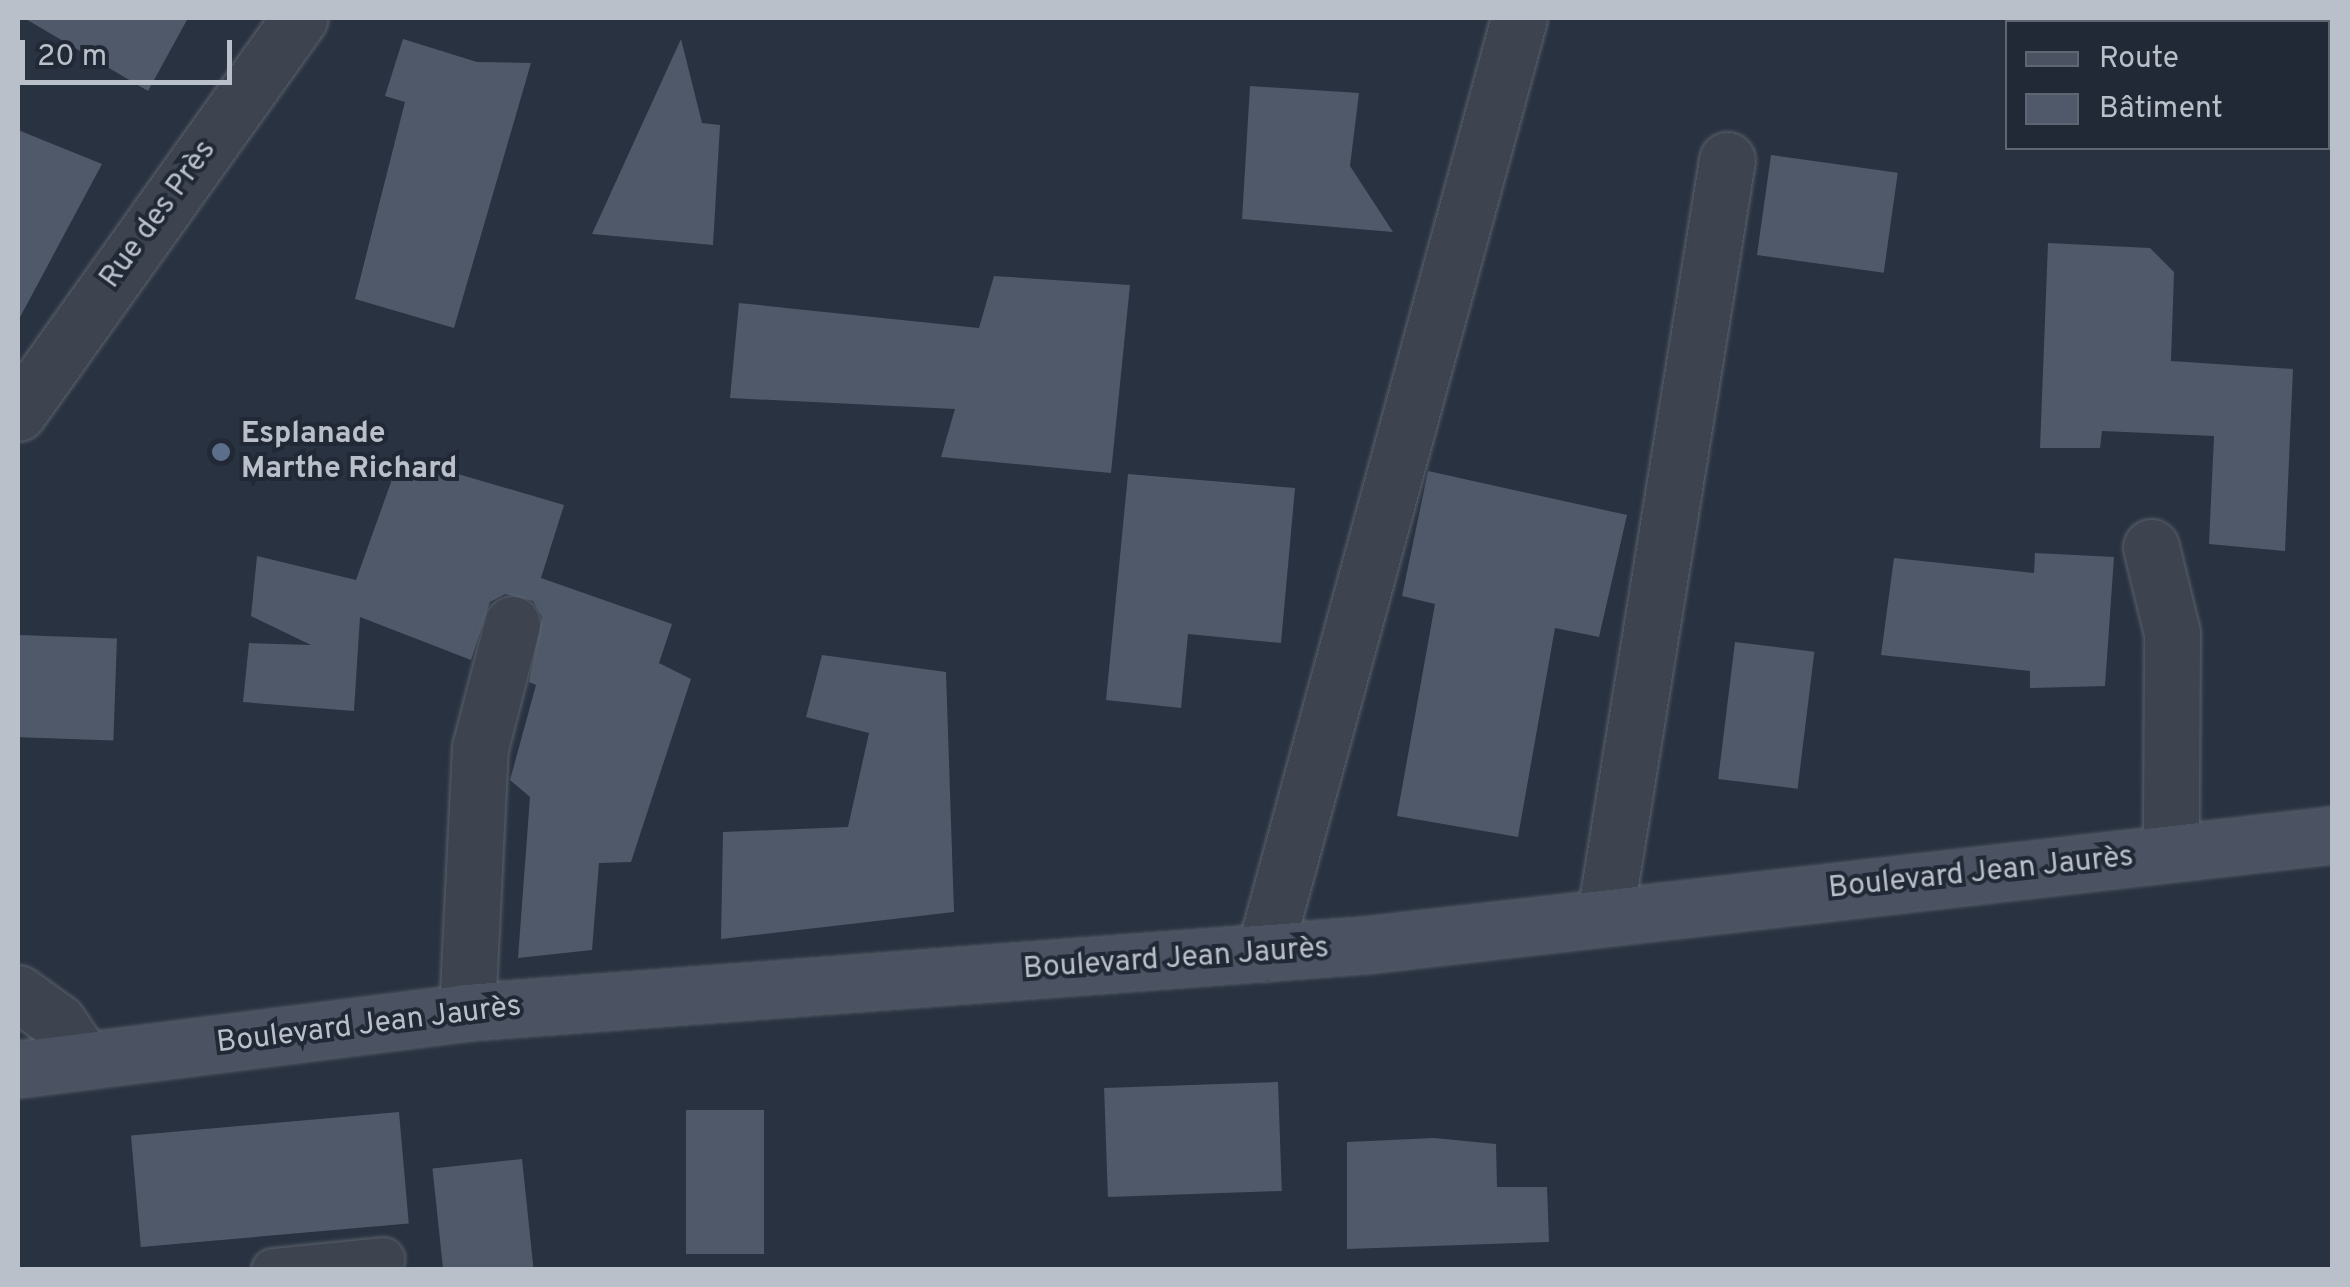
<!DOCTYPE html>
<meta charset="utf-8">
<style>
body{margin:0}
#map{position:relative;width:2350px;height:1287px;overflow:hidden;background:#293240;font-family:Overpass,sans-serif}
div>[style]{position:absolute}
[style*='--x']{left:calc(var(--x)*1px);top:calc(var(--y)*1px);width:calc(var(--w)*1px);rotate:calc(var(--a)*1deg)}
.building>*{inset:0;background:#4f5969;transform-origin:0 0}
.roads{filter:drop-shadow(0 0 2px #5b626d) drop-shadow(0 0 2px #5b626d)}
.lane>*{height:42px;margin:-21px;padding:0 21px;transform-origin:21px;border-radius:21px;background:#3d4450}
.street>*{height:55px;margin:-27.5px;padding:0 27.5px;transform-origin:27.5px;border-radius:27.5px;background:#3d4450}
.secondary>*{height:55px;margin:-27.5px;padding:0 27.5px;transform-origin:27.5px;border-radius:27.5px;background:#4b5363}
.dots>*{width:28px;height:28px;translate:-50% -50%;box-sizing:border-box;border:5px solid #222936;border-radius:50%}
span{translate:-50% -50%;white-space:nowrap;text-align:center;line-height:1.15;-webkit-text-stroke:8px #222936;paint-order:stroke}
.street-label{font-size:30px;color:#bac0ca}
.poi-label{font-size:30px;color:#bac0ca;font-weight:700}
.left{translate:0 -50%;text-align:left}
.frame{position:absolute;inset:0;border:20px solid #bac0ca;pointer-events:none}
.legend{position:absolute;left:2005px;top:20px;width:325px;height:130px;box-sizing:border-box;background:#222936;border:2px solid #5f6571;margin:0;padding:12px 18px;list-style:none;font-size:30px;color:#bac0ca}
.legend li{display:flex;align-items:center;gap:20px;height:50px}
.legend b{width:50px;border:2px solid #5f6571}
.scale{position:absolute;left:20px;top:40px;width:212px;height:45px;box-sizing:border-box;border:5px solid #bac0ca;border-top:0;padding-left:12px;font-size:30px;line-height:35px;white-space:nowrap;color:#bac0ca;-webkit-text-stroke:8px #222936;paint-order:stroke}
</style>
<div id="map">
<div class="building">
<i style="clip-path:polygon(24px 18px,188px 18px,148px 91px)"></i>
<i style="clip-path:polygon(403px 39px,477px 62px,531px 63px,454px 328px,355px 299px,405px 102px,385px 96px)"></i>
<i style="clip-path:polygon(681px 39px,702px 123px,720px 125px,713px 245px,592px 234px)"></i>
<i style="clip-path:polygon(1250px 86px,1359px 93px,1350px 166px,1393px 232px,1242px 219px)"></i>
<i style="clip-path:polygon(18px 130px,102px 164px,18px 321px)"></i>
<i style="left:1771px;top:155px;width:128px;height:101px;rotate:8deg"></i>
<i style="clip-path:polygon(2048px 243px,2150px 248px,2174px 272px,2171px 361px,2293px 369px,2285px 551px,2209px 544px,2214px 436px,2102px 431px,2100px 448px,2040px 448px)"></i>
<i style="clip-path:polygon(994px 276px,1130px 285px,1111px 473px,941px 457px,955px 409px,730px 398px,739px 303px,979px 328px)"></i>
<i style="clip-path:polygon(400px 457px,564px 505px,541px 578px,672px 624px,659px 663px,691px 679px,631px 862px,599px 863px,592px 950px,518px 958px,530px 797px,510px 780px,536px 685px,529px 682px,542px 617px,533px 601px,505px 594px,490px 602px,471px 660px,360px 617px,354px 711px,243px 702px,249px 643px,311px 645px,251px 616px,257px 556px,356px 580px)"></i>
<i style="clip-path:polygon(1428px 471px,1627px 515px,1599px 637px,1555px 628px,1518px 837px,1397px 816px,1435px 604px,1402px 596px)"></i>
<i style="clip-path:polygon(1128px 474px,1295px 488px,1281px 643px,1188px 634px,1181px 708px,1106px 700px)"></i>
<i style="clip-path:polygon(2035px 553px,2114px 557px,2105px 686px,2030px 688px,2030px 671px,1881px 655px,1894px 558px,2034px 573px)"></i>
<i style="left:18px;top:635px;width:99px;height:102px;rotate:2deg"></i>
<i style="left:1735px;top:642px;width:80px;height:138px;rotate:7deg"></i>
<i style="clip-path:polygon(822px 655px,946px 672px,954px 912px,721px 939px,723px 832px,848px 827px,869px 733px,806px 717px)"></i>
<i style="left:1278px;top:1082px;width:109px;height:174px;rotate:88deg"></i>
<i style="left:686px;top:1110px;width:78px;height:144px"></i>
<i style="left:399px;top:1112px;width:112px;height:269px;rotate:85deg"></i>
<i style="clip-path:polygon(1434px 1138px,1496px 1144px,1497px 1187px,1547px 1187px,1549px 1242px,1347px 1249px,1347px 1142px)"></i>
<i style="left:522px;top:1159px;width:112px;height:90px;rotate:84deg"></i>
</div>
<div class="roads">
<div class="lane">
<i style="--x:273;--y:1270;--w:111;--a:-5.7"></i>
</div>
<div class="street">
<i style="--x:18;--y:413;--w:485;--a:-54.5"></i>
<i style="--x:2151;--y:547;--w:89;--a:76.3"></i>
<i style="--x:2172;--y:633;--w:220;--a:90.3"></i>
<i style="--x:1605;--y:915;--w:765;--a:-80.82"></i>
<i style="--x:1264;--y:953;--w:969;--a:-74.74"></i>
<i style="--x:18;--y:993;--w:49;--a:35.9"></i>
<i style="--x:58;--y:1022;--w:46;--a:55.6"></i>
<i style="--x:467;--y:1012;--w:264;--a:-87.2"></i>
<i style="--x:480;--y:748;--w:128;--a:-75.5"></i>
</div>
<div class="secondary">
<i style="--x:18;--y:1069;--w:453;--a:-7.2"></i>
<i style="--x:467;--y:1012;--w:900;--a:-4.27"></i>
<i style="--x:1365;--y:945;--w:973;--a:-6.49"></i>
</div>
</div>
<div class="dots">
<i style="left:221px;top:452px;background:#5c6f8a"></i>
</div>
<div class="street-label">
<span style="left:159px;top:215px;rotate:-54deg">Rue des Près</span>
<span style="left:1981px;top:874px;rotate:-6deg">Boulevard Jean Jaurès</span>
<span style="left:1176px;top:960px;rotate:-4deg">Boulevard Jean Jaurès</span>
<span style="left:369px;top:1026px;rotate:-7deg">Boulevard Jean Jaurès</span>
</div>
<div class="poi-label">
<span class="left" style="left:241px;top:452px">Esplanade<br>Marthe Richard</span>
</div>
<div class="frame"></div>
<ul class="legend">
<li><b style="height:12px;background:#4b5363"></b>Route</li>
<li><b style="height:28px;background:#4f5969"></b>Bâtiment</li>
</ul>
<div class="scale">20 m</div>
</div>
